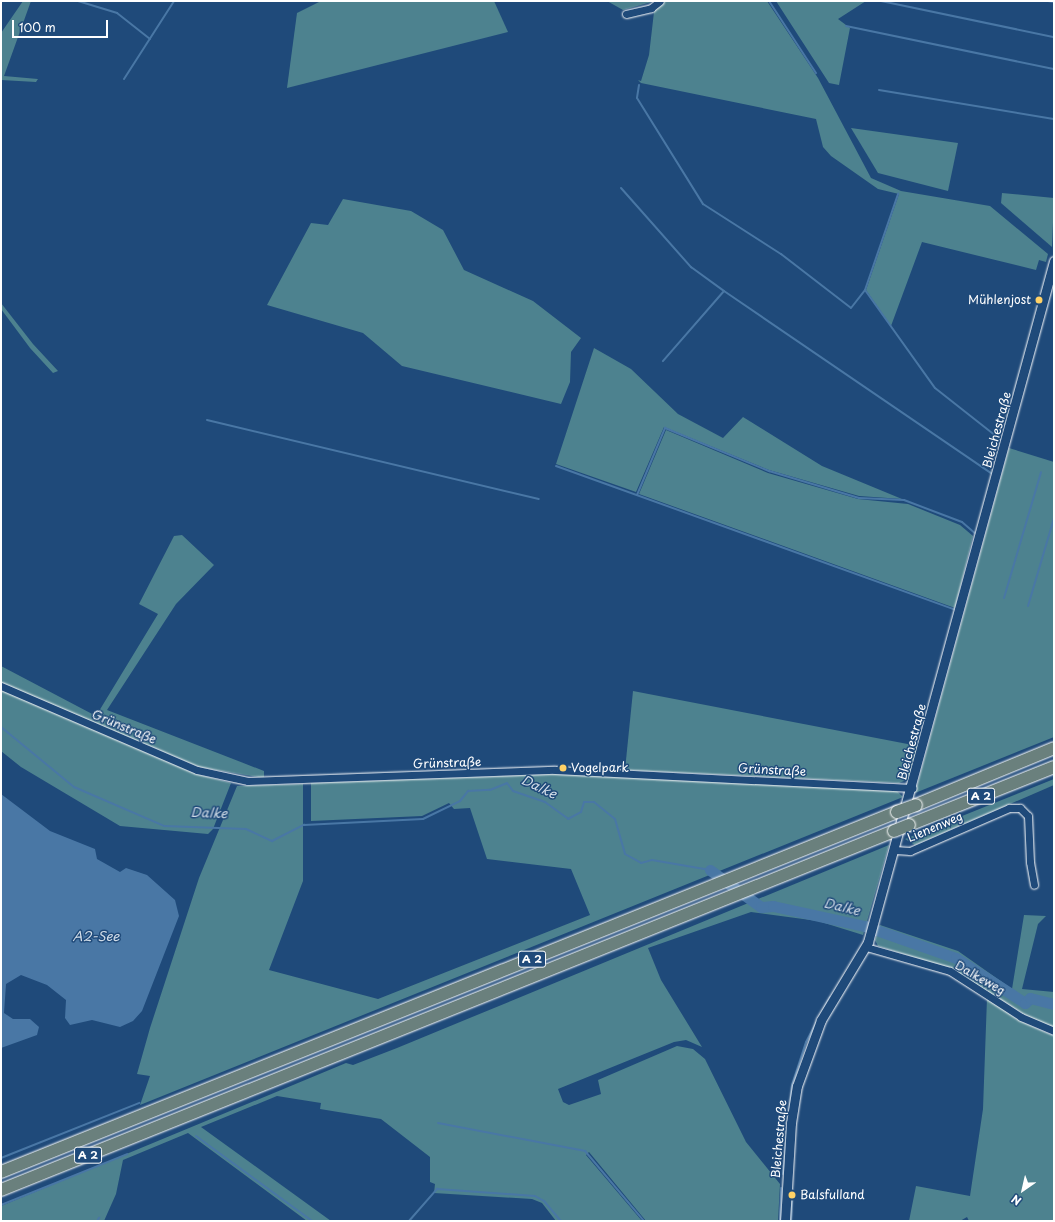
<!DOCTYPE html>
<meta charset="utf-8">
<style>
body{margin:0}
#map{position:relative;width:1055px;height:1222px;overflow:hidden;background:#1f4a7a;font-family:"Playpen Sans",sans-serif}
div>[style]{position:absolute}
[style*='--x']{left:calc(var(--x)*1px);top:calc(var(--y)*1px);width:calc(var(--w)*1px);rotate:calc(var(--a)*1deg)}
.green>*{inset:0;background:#4d828f}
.water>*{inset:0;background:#4977a5}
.stream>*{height:2px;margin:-1px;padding:0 1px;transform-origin:1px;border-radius:1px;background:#4977a5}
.river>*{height:11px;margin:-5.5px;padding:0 5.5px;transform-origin:5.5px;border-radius:5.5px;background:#4977a5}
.roads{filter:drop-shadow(0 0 1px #fff) drop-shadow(0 0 1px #fff)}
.street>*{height:7px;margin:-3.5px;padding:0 3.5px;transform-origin:3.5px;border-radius:3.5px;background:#1f4a7a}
.secondary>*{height:9px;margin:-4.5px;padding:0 4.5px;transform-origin:4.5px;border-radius:4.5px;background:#1f4a7a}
.highway>*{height:12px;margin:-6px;padding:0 6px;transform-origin:6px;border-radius:6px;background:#6a807d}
.bridges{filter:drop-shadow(0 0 1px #fff) drop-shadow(0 0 1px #fff)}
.highway-bridge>*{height:12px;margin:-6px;padding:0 6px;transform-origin:6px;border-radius:6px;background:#6a807d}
.dots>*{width:11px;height:11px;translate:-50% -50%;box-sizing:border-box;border:2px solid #1f4a7a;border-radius:50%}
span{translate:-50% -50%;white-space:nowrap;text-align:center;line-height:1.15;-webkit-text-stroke:3px #1f4a7a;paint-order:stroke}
.shield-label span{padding:1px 3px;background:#1f4a7a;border:1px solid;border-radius:3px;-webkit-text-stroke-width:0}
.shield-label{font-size:11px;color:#fff;font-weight:700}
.poi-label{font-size:12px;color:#fff}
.right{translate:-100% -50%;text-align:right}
.left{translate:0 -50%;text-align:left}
.street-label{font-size:12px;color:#fff}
.water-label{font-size:13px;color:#d2dde8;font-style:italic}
.frame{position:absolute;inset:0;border:2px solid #fff;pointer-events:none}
.north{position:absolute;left:1003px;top:1170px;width:40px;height:40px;-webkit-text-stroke:3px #1f4a7a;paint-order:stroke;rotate:214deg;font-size:11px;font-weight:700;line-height:16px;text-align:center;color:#fff}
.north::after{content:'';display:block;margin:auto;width:14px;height:18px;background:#fff;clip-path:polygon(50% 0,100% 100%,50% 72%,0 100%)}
.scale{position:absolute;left:12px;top:20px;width:96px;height:18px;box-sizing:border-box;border:2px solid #fff;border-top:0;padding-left:5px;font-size:12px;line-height:14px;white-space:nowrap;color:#fff;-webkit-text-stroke:3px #1f4a7a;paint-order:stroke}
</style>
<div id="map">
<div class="green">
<i style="clip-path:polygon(23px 1px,31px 1px,4px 76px,38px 79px,36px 82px,1px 80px,1px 33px)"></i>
<i style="clip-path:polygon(321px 1px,494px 1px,508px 32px,287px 88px,297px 13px)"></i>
<i style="clip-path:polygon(607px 1px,655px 1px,623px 10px)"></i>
<i style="clip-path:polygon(663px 1px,767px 1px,818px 78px,871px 178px,901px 191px,990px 206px,1048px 254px,1046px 262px,1039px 260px,1036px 270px,922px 242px,891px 326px,866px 290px,899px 194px,878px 189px,831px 156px,823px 147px,816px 119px,641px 83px,638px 80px,641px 81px,649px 55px,654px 12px)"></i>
<i style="clip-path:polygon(776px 1px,866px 1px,838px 19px,850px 28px,839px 85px,829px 83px)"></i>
<i style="clip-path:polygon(851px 128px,958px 143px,948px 191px,878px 173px)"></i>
<i style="clip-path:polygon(1002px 193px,1054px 198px,1052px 247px,1001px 203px)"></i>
<i style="clip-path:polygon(343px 199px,411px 211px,443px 230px,464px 270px,533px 301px,581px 338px,571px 352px,570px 382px,561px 404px,402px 366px,363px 333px,267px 305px,311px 223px,328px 225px)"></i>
<i style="clip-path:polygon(1px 303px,33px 344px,58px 371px,53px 373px,30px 348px,1px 309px)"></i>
<i style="clip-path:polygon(594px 348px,631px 369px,678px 414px,723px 438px,743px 417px,822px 466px,902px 499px,859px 496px,769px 470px,664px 427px,636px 492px,556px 464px)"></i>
<i style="clip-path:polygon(666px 430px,768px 473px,858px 499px,908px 504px,960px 525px,973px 536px,955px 608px,639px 494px)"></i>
<i style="clip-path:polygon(1009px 448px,1054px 462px,1054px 737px,915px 793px)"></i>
<i style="clip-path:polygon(182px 535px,214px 565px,176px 604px,107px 710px,264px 771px,264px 778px,199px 767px,1px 683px,1px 666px,96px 716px,158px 614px,139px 604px,174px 536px)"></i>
<i style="clip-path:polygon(1px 690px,196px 774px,231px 783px,213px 829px,208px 834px,120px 826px,21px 767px,1px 751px)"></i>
<i style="clip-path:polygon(633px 691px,918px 746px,909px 779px,899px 783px,625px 770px)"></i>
<i style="clip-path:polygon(555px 774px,896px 790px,903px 797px,140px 1105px,150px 1076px,137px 1074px,150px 1028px,199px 878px,237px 786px,303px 784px,303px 881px,269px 970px,378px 999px,590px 915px,571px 869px,487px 859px,470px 808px,454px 809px,449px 803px,422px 816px,311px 821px,311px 783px)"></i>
<i style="clip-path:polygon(1054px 779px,1054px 785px,915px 845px,905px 839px)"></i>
<i style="clip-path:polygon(889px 845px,863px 935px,818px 921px,751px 912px,648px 948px,661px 980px,702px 1047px,686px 1040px,674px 1042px,558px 1089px,563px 1102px,569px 1105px,601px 1094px,598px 1080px,677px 1046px,693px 1049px,705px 1059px,746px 1142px,780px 1184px,778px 1221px,646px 1221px,589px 1152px,586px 1155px,642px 1221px,556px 1221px,542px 1203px,532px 1199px,434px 1193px,435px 1184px,430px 1182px,430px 1157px,381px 1119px,320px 1109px,321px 1103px,277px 1096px,201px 1127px,331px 1221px,307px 1221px,188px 1133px,123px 1160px,116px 1194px,104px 1221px,1px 1221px,1px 1206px,346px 1063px,353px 1065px,397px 1048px)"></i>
<i style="clip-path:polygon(1024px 915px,1046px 916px,1038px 924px,1022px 989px,1054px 992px,1054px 1029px,1027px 1016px,951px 969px,878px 946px,875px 940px,880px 925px,958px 951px,1012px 989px)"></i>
<i style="clip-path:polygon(987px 998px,1018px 1020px,1054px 1036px,1054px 1221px,969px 1221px,967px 1217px,960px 1221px,909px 1221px,916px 1186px,970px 1196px,983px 1109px)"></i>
</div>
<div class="water">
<i style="clip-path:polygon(1px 794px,50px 831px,95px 849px,97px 859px,120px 872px,126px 868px,147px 875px,175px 900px,179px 916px,142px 1011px,133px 1021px,120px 1027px,92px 1020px,70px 1025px,65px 1018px,66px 1000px,47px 985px,21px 975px,6px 984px,4px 1013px,13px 1019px,30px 1019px,39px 1027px,37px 1035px,1px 1048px)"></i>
</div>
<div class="stream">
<i style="--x:78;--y:1;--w:41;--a:17.1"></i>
<i style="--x:117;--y:13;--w:42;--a:38.2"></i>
<i style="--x:769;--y:1;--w:86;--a:56.9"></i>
<i style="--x:881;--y:1;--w:177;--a:11.8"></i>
<i style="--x:1048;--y:1;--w:6;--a:9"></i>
<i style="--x:846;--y:26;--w:212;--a:11.7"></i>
<i style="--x:124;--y:79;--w:93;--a:-57.3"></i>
<i style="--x:639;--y:85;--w:13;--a:99"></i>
<i style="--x:637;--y:98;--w:125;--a:58.1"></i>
<i style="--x:703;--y:204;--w:93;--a:32.7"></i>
<i style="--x:781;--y:254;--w:88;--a:37.6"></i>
<i style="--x:851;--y:308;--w:23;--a:-52"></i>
<i style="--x:865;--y:290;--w:120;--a:54.5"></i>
<i style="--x:935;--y:388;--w:84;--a:38.2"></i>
<i style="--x:879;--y:90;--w:177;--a:9.4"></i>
<i style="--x:621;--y:188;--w:106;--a:48.5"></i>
<i style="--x:691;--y:267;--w:41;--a:36"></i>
<i style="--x:724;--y:291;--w:93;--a:131.1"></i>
<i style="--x:865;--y:290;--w:102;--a:-71"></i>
<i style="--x:724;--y:291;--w:325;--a:34.3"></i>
<i style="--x:207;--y:420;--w:341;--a:13.4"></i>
<i style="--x:556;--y:466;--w:424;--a:19.8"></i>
<i style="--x:637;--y:495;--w:73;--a:-67.3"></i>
<i style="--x:665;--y:428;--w:113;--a:22.5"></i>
<i style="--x:769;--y:471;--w:94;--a:16.7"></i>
<i style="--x:859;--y:498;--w:45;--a:2.5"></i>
<i style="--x:904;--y:500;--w:62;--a:20.8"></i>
<i style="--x:962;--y:522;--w:18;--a:41"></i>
<i style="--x:1004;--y:598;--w:131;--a:-73.6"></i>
<i style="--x:1028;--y:606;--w:92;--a:-73.5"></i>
<i style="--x:1;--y:727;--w:94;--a:39.4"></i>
<i style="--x:74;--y:787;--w:98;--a:23.4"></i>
<i style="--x:164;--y:826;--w:82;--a:2.1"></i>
<i style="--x:246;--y:829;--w:29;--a:25"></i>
<i style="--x:272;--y:841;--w:36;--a:-27"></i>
<i style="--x:304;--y:825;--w:119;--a:-2.9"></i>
<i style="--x:423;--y:819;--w:41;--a:-25.9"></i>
<i style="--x:460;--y:801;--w:13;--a:-51"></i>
<i style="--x:468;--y:791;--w:22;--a:-3"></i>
<i style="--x:490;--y:790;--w:18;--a:-22"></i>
<i style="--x:507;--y:783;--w:10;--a:53"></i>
<i style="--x:513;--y:791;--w:34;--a:19"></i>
<i style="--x:545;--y:802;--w:29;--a:36"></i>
<i style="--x:568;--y:819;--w:15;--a:-28"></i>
<i style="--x:581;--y:812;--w:10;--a:-73"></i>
<i style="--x:584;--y:802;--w:10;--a:0"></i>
<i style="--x:594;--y:802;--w:27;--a:39"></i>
<i style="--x:615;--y:819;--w:36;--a:74"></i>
<i style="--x:625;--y:854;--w:18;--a:29"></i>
<i style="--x:641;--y:863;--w:11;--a:-15"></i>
<i style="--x:652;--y:860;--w:59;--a:9.8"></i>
<i style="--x:438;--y:1123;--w:150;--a:10.8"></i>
<i style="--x:585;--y:1151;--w:92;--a:49.9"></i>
<i style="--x:196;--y:1136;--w:144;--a:36.2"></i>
<i style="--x:1;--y:1158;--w:149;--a:-21.7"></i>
<i style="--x:783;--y:1174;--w:89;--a:-84.2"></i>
<i style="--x:792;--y:1085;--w:45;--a:-72"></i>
<i style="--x:806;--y:1042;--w:51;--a:-61.9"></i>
<i style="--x:1;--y:1205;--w:136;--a:-22"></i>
<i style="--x:97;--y:1221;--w:4;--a:-56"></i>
<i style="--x:409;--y:1221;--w:43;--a:-48.8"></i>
<i style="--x:437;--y:1189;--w:98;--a:4.1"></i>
<i style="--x:535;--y:1196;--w:10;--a:29"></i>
<i style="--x:544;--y:1201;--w:26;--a:50"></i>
<i style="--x:780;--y:1221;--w:33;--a:-88"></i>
<i style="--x:791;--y:1221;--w:20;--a:-87"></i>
</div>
<div class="river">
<i style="--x:710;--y:870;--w:63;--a:36"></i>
<i style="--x:761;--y:907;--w:12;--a:-5"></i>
<i style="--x:773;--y:906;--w:94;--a:12.3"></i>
<i style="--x:865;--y:926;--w:96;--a:19.4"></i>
<i style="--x:956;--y:958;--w:82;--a:33.1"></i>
<i style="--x:1025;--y:1003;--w:7;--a:-45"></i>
<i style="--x:1030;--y:998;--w:25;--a:14"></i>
</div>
<div class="roads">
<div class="street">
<i style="--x:626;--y:14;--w:26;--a:-13"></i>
<i style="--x:651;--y:8;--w:11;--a:-38"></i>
<i style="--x:1;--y:686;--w:213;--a:23.2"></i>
<i style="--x:197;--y:770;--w:52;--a:12.2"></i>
<i style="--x:248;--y:781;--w:307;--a:-2.1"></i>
<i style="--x:555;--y:770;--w:358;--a:2.9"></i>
<i style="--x:895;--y:850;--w:15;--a:4"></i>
<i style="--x:910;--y:851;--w:108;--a:-23.5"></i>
<i style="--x:1009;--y:808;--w:11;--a:0"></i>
<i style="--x:1020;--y:808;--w:11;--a:45"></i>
<i style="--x:1028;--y:816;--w:46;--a:87.5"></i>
<i style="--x:1030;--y:862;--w:23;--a:80"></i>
<i style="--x:866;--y:947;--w:87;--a:15.9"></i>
<i style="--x:950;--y:971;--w:85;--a:32.9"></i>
<i style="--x:1021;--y:1017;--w:36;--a:23"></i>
</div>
<div class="secondary">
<i style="--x:785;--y:1221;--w:98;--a:-86.5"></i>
<i style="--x:791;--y:1123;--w:37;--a:-81"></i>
<i style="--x:797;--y:1086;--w:70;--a:-70"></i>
<i style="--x:821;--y:1020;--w:91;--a:-58.9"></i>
<i style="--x:868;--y:942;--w:706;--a:-74.72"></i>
</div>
<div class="highway">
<i style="--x:916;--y:805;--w:149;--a:-22.4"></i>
<i style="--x:909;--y:825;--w:156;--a:-21.8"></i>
<i style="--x:1;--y:1172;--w:966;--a:-21.89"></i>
<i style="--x:1;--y:1190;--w:962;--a:-21.9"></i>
</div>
</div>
<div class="bridges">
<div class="highway-bridge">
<i style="--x:897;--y:812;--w:20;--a:-20"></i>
<i style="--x:894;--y:831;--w:16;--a:-22"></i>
</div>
</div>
<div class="dots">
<i style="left:1039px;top:300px;background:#ffd166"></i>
<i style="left:563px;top:768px;background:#ffd166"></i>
<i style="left:792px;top:1195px;background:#ffd166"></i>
</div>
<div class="shield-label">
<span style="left:981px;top:796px">A 2</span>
<span style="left:532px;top:959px">A 2</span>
<span style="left:88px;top:1155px">A 2</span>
</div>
<div class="poi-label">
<span class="right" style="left:1031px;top:300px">Mühlenjost</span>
<span class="left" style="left:571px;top:768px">Vogelpark</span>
<span class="left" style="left:800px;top:1195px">Balsfulland</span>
</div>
<div class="street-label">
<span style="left:997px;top:430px;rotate:-75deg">Bleichestraße</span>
<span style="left:124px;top:727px;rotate:23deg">Grünstraße</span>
<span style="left:912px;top:742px;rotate:-75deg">Bleichestraße</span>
<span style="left:447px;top:763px;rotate:-2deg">Grünstraße</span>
<span style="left:772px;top:770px;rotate:3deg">Grünstraße</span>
<span style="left:935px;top:827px;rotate:-23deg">Lienenweg</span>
<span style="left:980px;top:978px;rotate:30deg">Dalkeweg</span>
<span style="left:779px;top:1139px;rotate:-85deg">Bleichestraße</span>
</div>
<div class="water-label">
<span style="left:539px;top:787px;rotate:25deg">Dalke</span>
<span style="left:209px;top:813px;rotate:2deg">Dalke</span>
<span style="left:842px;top:907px;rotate:13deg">Dalke</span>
<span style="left:96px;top:936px">A2-See</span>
</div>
<div class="frame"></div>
<div class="north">N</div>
<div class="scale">100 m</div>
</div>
